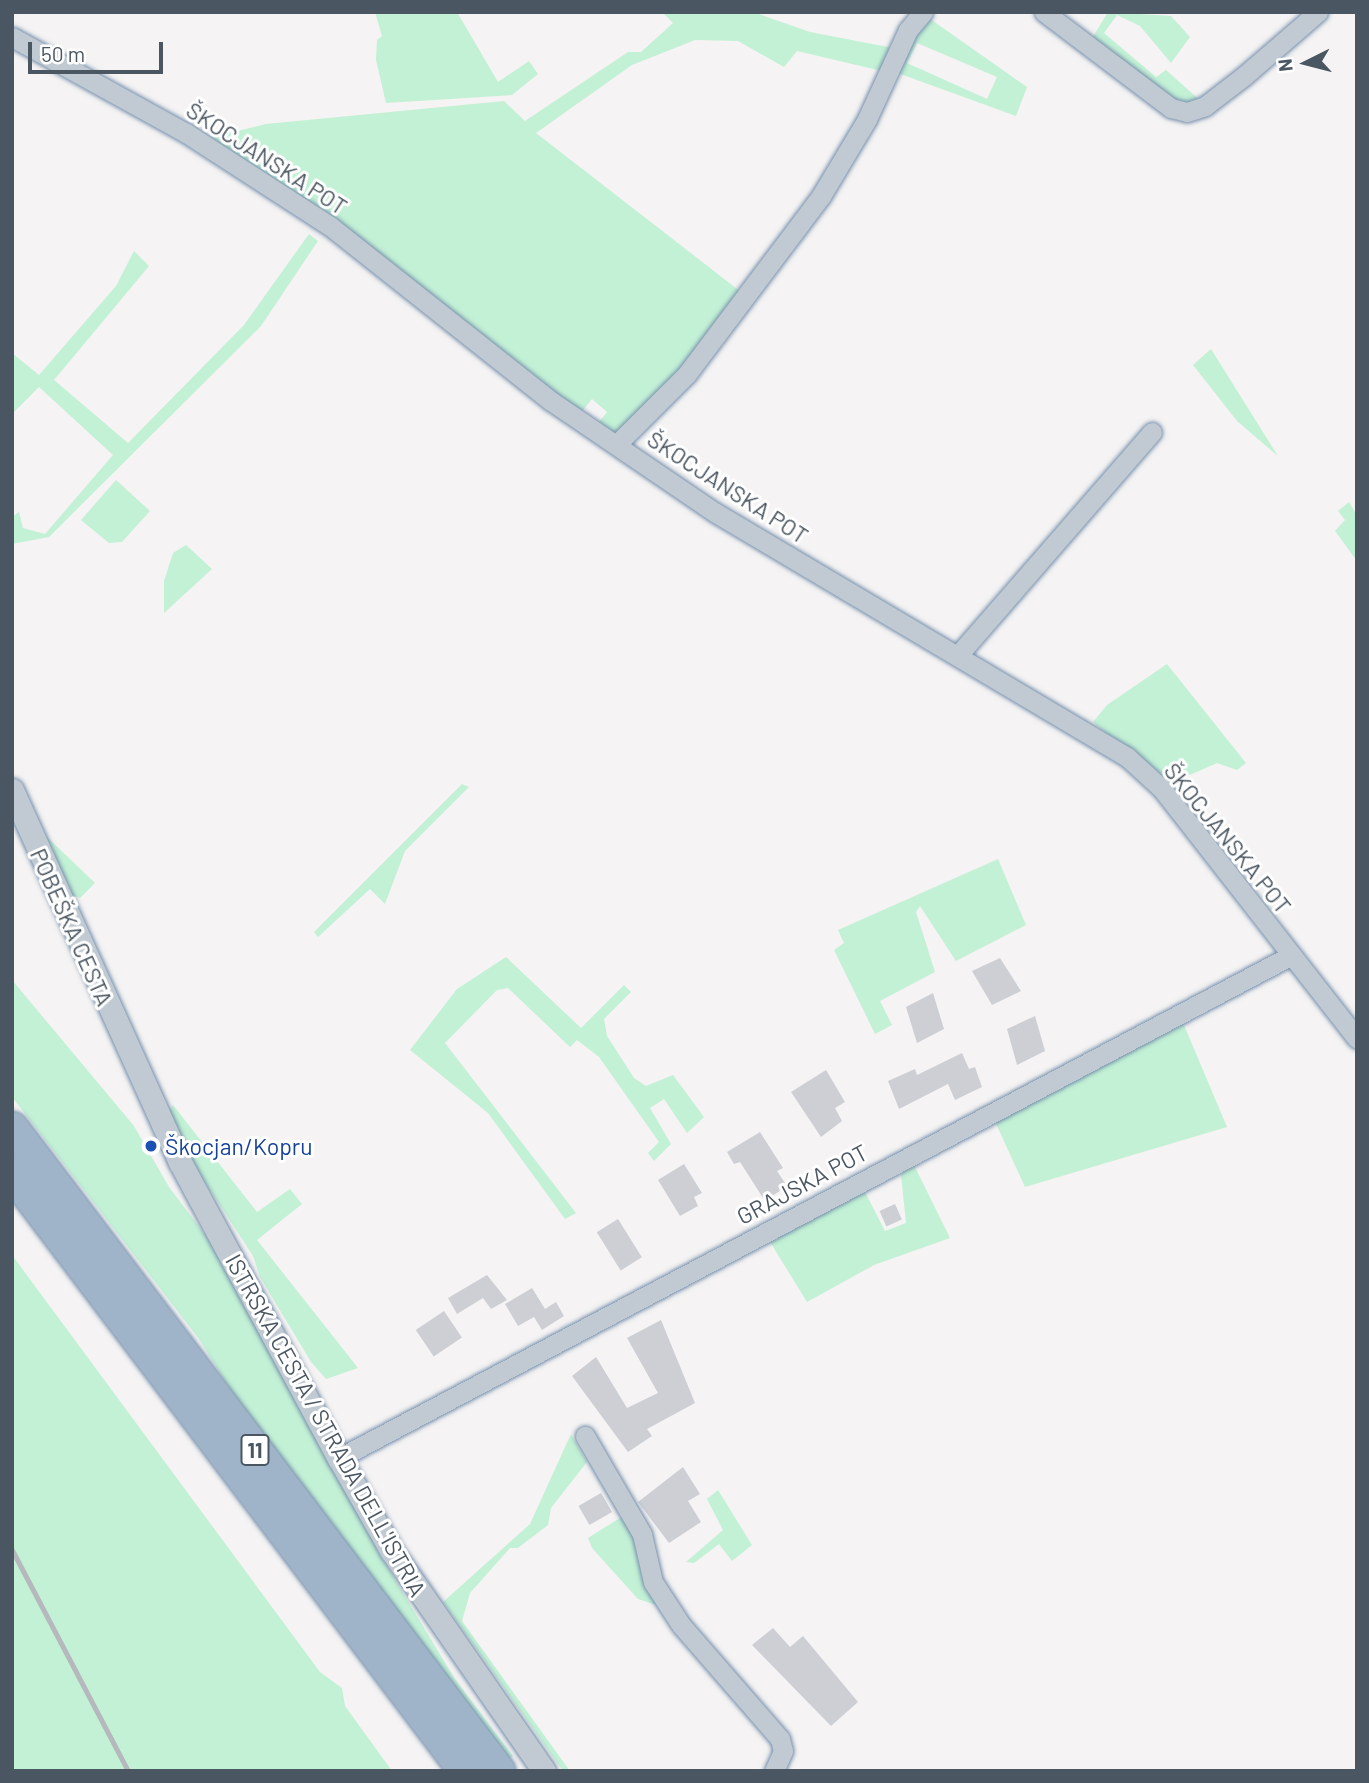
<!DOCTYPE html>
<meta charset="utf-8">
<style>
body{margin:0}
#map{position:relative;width:1369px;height:1783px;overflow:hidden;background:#f5f3f3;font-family:Barlow,sans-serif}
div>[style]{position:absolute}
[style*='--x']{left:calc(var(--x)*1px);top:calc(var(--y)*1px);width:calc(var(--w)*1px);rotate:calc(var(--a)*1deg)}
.green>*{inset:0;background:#c3f1d5}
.building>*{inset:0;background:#cdcfd5;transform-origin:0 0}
.roads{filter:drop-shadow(0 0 2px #7690ad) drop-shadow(0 0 2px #7690ad)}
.minor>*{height:19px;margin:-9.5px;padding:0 9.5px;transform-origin:9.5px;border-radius:9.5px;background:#c1cad2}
.tertiary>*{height:23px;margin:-11.5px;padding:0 11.5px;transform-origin:11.5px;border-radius:11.5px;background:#c1cad2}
.trunk>*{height:32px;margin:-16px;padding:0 16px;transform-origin:16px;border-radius:16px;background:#9fb4c9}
.rail>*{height:5px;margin:-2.5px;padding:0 2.5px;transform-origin:2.5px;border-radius:2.5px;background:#b5b8bd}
.dots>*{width:19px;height:19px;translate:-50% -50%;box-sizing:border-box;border:4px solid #fff;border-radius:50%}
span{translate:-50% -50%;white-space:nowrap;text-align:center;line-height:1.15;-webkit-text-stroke:6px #fff;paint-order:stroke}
.shield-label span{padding:2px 5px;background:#fff;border:2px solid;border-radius:5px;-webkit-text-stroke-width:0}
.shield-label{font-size:21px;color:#4a5661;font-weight:700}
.street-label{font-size:23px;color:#4a5661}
.transit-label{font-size:23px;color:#164399}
.left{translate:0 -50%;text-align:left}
.frame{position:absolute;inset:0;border:14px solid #4a5661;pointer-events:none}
.north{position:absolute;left:1271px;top:28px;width:70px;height:70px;-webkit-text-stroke:5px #fff;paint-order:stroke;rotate:264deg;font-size:19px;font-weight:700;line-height:28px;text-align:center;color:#4a5661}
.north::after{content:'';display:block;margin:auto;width:24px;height:32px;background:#4a5661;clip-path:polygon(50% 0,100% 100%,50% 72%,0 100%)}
.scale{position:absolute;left:28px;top:42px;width:135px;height:32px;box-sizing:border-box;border:4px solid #4a5661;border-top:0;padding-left:9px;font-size:21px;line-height:24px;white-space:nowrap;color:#4a5661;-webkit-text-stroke:5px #fff;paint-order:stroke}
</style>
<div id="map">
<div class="green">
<i style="clip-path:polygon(375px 12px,457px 12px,498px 82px,529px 61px,538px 74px,512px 95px,386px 103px,376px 60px,377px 40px,382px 36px)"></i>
<i style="clip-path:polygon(662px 12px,753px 12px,810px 32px,893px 48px,882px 71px,797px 51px,784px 67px,738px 41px,695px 40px,632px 65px,536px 133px,741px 292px,683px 370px,614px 434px,596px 426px,607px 412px,592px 399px,580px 414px,208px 138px,266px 124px,504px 101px,525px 121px,628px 52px,641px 52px,673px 23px)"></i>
<i style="clip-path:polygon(1108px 12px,1171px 16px,1190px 37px,1171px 63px,1140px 26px,1117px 15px,1104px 33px,1156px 77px,1166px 70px,1203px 103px,1173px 106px,1091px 40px)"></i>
<i style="clip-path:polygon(evenodd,926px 16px,1027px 87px,1016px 116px,892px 71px,926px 16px,917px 43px,997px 77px,987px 99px,907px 63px,917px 43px)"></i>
<i style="clip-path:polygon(309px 234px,318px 241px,261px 326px,49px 537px,12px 544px,12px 517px,19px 512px,23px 528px,45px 534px,113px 455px,39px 387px,12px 414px,12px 353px,39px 375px,116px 286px,134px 251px,149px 266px,54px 380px,128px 443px,244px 325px)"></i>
<i style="clip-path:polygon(1211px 349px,1278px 456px,1237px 421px,1193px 365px)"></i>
<i style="clip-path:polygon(116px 480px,150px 511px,122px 542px,109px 543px,81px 520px)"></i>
<i style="clip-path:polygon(1349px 502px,1357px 515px,1357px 561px,1335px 531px,1345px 520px,1338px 511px)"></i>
<i style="clip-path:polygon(186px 545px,212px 569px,164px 613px,164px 581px,173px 553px)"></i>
<i style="clip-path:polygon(1167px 664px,1246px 763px,1237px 770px,1217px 763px,1167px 785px,1093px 722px,1107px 705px)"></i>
<i style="clip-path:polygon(462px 784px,469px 787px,405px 851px,385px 904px,370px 889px,318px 937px,314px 932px)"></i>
<i style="clip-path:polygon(46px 836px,95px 883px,80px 898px,72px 895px)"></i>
<i style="clip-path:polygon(998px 859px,1026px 925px,956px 961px,920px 906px,916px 912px,935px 972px,880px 1001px,892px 1025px,875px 1034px,834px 950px,844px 943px,838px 930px)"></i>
<i style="clip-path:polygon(506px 957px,581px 1028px,624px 985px,631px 992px,604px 1019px,607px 1036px,634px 1078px,646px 1086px,673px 1075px,704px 1117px,687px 1133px,664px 1099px,650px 1108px,671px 1144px,654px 1161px,648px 1153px,659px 1142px,599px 1057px,577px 1040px,570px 1047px,508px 988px,497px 990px,445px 1043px,576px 1213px,565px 1219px,488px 1113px,410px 1050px,457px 989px)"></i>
<i style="clip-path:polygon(12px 980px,134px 1126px,169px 1187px,209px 1240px,380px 1555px,455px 1679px,513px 1756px,506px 1761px,255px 1430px,199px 1339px,12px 1097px)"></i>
<i style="clip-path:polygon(1181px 1018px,1227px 1127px,1025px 1187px,993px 1117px)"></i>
<i style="clip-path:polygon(173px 1105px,257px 1212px,290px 1189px,302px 1204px,257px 1240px,358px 1368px,326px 1379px,311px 1362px,260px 1277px,253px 1256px,181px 1145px,166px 1115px)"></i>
<i style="clip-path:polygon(912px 1161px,950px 1238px,874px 1265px,807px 1302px,767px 1237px,865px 1192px,885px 1231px,906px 1223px,901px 1175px)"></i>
<i style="clip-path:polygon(12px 1255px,320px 1672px,342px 1688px,345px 1706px,392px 1771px,12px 1771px)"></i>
<i style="clip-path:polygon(571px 1434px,587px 1462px,551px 1508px,548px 1525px,518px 1548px,510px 1548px,470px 1593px,462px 1621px,570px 1771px,563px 1771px,443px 1602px,530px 1524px)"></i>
<i style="clip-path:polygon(718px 1490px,752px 1545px,732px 1561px,719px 1544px,694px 1563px,686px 1562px,723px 1530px,707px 1499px)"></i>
<i style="clip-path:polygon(623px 1516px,629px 1525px,659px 1606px,638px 1599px,592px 1548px,588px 1538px)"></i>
</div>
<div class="building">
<i style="clip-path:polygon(1000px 958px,1021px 991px,992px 1005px,972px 971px)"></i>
<i style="clip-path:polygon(933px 993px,944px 1029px,917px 1043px,906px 1007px)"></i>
<i style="clip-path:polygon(1035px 1016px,1045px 1051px,1017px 1065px,1007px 1029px)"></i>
<i style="clip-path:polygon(962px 1053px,969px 1069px,975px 1067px,982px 1087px,955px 1100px,948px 1084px,899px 1109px,888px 1081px,915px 1069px,917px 1075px)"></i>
<i style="clip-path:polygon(826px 1070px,845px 1102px,835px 1108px,842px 1121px,821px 1137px,791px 1092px)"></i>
<i style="clip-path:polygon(760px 1132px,783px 1168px,777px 1171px,787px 1186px,765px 1201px,740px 1162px,734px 1164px,727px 1152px)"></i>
<i style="clip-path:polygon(684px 1164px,702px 1193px,694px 1197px,698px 1206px,680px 1216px,658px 1180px)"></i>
<i style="left:895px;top:1204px;width:17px;height:17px;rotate:66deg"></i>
<i style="left:618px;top:1219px;width:45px;height:25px;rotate:58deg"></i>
<i style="clip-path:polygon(487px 1275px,507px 1300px,491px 1309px,483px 1298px,457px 1314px,448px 1298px)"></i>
<i style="clip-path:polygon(532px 1288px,545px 1309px,556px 1302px,564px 1316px,542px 1330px,534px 1317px,518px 1326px,505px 1304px)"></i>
<i style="left:444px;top:1311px;width:32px;height:34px;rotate:56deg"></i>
<i style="clip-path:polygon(661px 1320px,695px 1403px,647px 1429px,652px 1436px,628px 1452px,572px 1376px,596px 1357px,627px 1408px,658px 1393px,627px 1338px)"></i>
<i style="clip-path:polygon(683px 1467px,700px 1494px,688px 1501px,701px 1522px,669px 1543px,638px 1502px)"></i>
<i style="left:601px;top:1493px;width:22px;height:26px;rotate:60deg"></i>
<i style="clip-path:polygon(773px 1628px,790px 1647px,803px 1636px,858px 1702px,831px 1726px,752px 1645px)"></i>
</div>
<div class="roads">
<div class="minor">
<i style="--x:1044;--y:12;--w:159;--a:37.1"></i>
<i style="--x:1171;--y:108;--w:16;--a:14"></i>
<i style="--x:1187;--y:112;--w:19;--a:-18"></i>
<i style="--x:1205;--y:106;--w:49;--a:-37.6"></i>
<i style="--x:1244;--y:76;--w:98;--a:-40.9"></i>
<i style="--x:12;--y:37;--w:199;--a:28.9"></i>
<i style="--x:186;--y:133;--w:171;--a:32.9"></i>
<i style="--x:330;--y:226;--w:282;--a:38.4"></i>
<i style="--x:551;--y:401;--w:199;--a:34.2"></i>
<i style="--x:716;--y:513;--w:478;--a:30.7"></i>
<i style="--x:1127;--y:757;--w:47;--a:42.4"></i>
<i style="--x:1162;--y:789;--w:317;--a:52"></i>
<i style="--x:617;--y:444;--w:99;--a:-45"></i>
<i style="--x:687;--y:374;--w:223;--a:-53"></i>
<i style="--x:821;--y:196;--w:90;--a:-59.1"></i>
<i style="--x:867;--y:119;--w:98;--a:-65.3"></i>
<i style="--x:908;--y:30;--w:23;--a:-50"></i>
<i style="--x:959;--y:654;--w:294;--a:-49"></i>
<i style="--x:585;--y:1436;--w:113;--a:59.8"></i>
<i style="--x:642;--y:1534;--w:49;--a:77.1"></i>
<i style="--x:653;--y:1582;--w:51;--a:56.9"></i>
<i style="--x:681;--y:1625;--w:151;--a:49"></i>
<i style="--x:780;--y:1739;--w:12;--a:76"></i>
<i style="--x:783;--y:1751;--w:22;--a:114"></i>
<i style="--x:339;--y:1458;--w:1075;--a:-27.83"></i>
</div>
<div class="tertiary">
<i style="--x:12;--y:790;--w:408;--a:65.7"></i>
<i style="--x:180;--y:1162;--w:336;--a:61.8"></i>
<i style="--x:339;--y:1458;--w:106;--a:60.5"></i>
<i style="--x:391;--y:1550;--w:269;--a:55.3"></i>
</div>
<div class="trunk">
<i style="--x:12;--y:1128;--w:807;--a:52.86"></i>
<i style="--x:12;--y:1173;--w:750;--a:52.86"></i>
</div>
</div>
<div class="rail">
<i style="--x:12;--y:1550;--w:250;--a:62.3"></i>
</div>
<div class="dots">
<i style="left:151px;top:1146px;background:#1a4fb4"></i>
</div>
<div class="shield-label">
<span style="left:255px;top:1450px">11</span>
</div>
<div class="street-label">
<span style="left:267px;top:158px;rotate:33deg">ŠKOCJANSKA POT</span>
<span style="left:728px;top:487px;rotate:33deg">ŠKOCJANSKA POT</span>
<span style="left:1228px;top:838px;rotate:51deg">ŠKOCJANSKA POT</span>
<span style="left:72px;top:927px;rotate:66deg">POBEŠKA CESTA</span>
<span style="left:802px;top:1184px;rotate:-28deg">GRAJSKA POT</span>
<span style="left:326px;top:1425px;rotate:61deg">ISTRSKA CESTA / STRADA DELL'ISTRIA</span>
</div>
<div class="transit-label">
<span class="left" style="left:165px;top:1146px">Škocjan/Kopru</span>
</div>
<div class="frame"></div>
<div class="north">N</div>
<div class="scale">50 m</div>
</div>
